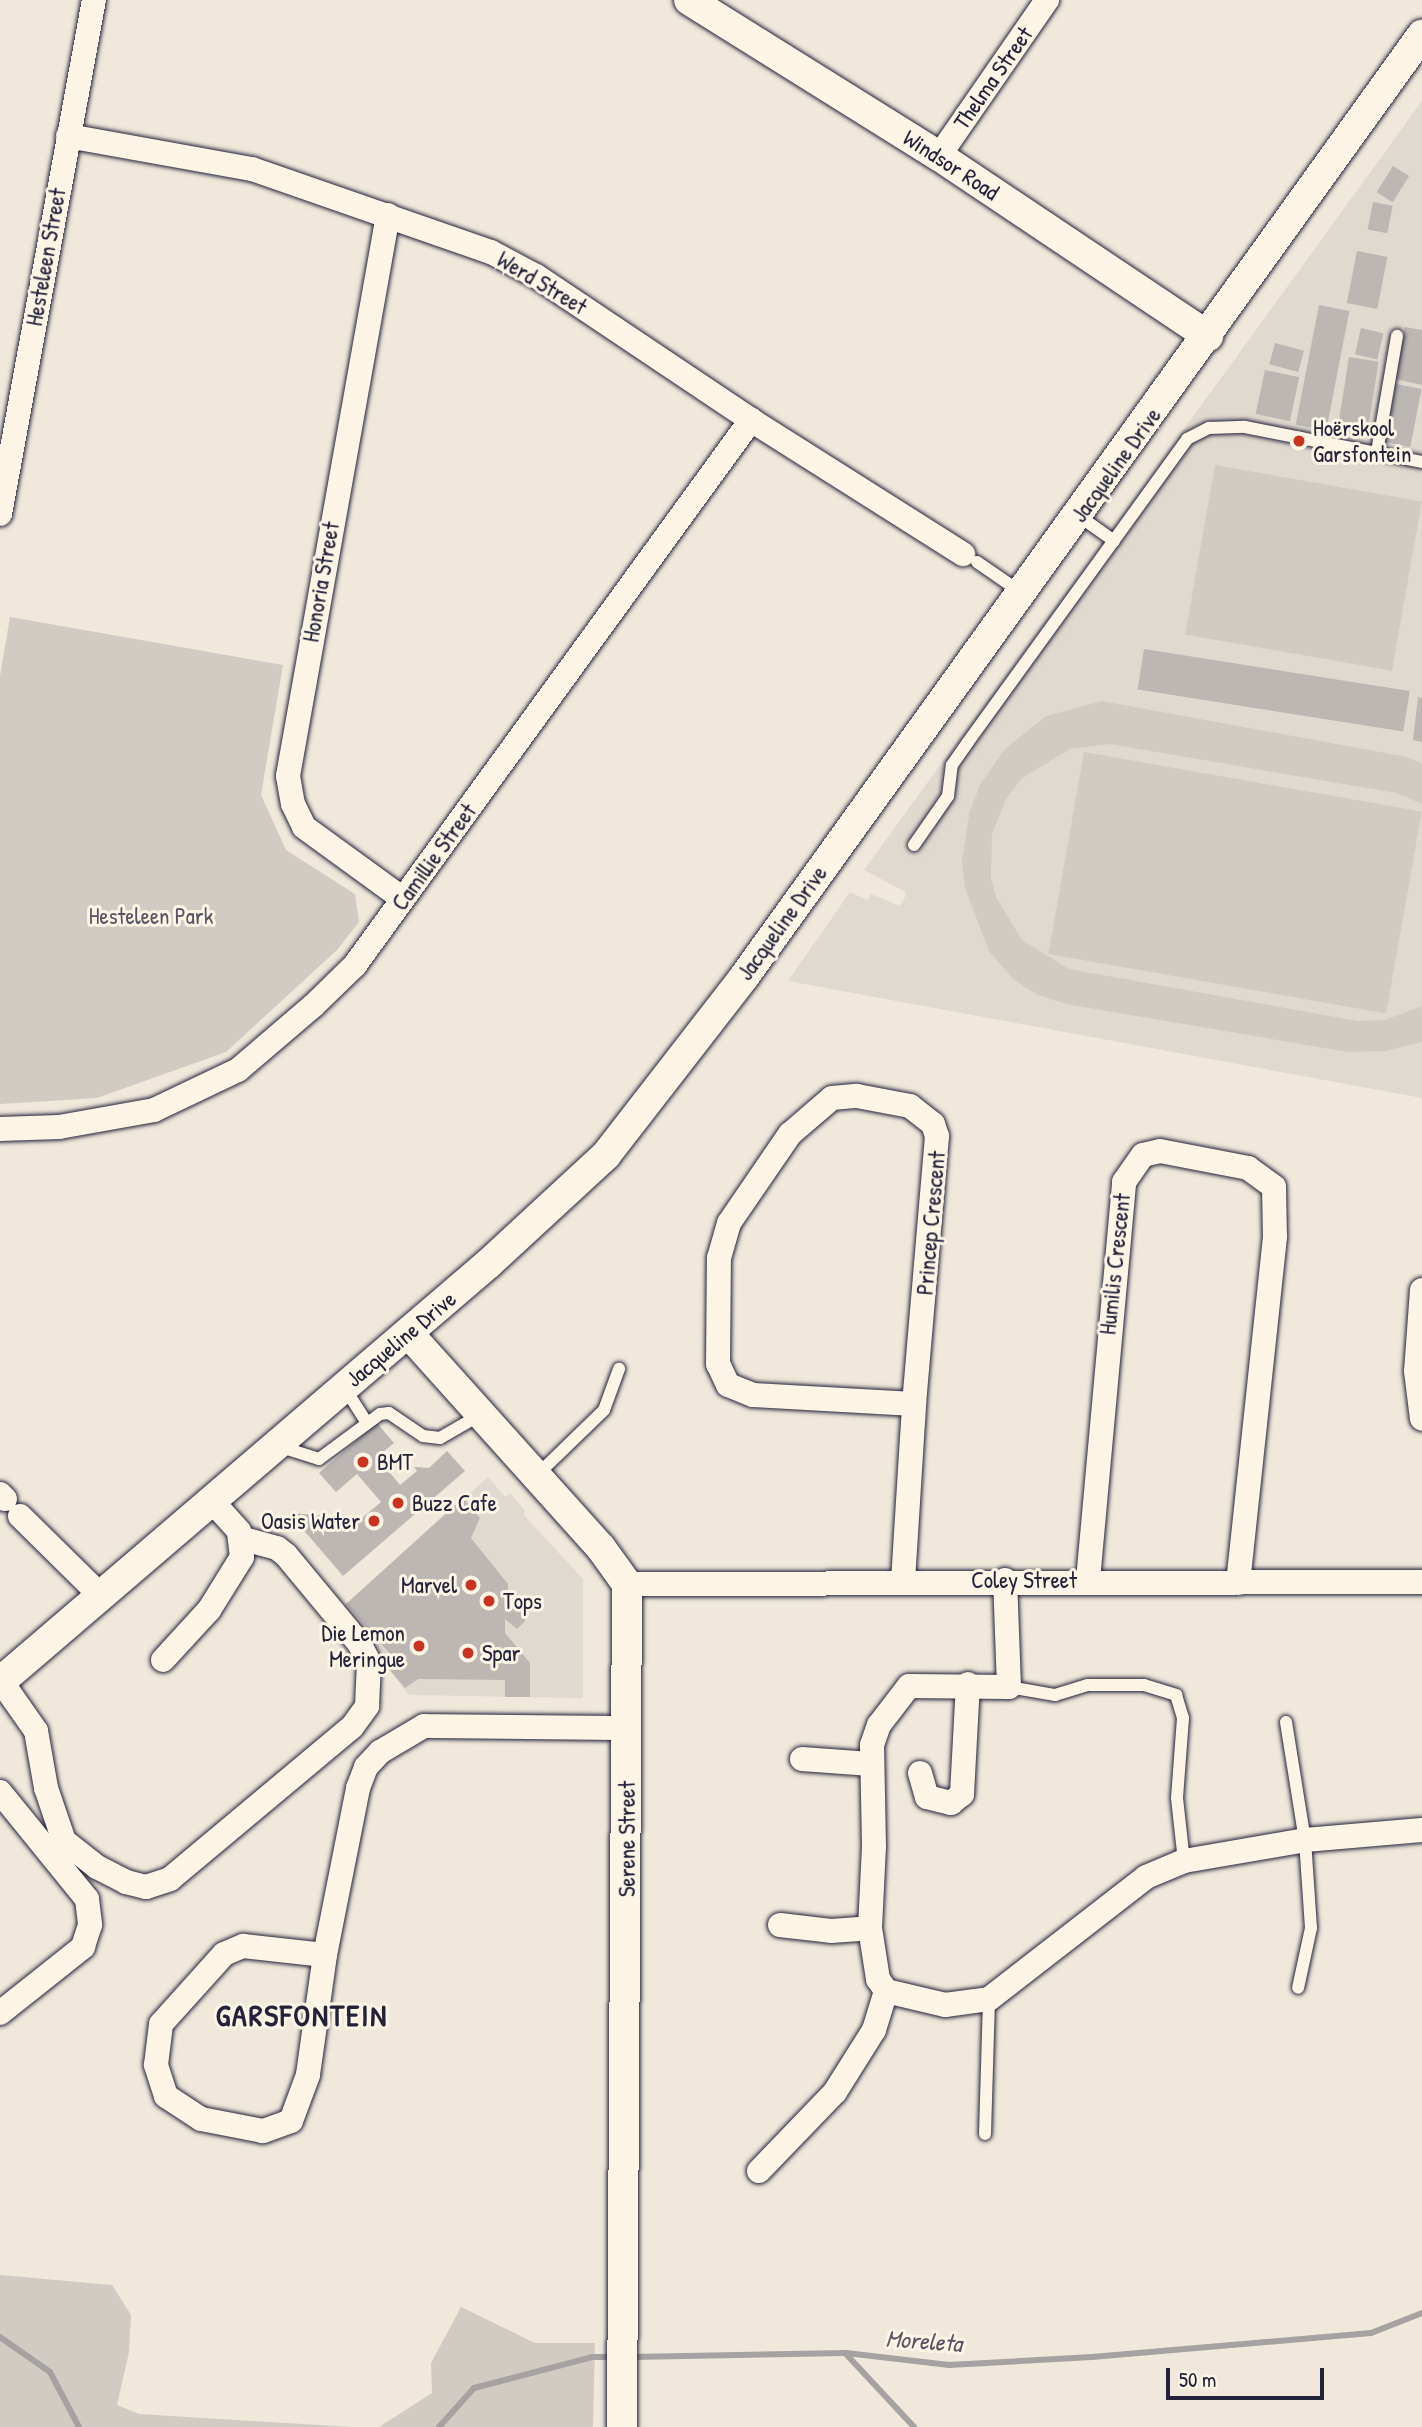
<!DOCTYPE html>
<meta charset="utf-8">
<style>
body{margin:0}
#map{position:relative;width:1422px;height:2427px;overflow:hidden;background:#efe8db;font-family:"Patrick Hand",sans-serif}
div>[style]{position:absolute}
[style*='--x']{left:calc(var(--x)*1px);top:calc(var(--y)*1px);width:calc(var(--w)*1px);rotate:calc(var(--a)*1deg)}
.built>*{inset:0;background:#e0d9cf}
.green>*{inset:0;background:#d1cbc3;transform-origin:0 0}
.stream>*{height:6px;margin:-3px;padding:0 3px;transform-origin:3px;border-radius:3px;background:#a6a2a2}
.building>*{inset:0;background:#bcb7b3;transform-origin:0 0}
.roads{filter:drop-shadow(0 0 2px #22223b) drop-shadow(0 0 2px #22223b)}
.service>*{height:12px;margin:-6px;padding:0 6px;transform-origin:6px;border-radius:6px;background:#fcf5e5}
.minor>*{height:24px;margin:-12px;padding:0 12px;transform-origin:12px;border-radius:12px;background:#fcf5e5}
.tertiary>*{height:30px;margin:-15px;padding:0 15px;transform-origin:15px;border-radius:15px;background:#fcf5e5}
.dots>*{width:19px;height:19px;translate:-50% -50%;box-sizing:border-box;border:4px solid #fcf5e5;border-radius:50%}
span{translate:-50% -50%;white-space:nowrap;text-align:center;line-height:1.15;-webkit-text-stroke:6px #fcf5e5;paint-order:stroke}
.street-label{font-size:23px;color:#22223b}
.poi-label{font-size:23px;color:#22223b}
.left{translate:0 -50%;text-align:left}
.right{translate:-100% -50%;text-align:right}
.park-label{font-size:23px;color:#575564}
.water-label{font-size:24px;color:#575564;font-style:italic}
.district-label{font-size:30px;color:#22223b;font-weight:700;letter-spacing:2px}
.scale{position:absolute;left:1166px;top:2368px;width:158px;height:32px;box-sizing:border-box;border:4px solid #22223b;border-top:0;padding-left:9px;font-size:21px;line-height:24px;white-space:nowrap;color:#22223b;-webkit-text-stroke:5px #fcf5e5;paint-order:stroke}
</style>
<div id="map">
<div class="built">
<i style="clip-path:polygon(1422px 101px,1422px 1098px,788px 981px,850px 892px,867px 900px,871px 894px,900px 906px,906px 895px,904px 891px,864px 870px)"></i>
<i style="clip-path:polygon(488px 1477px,505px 1497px,510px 1493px,525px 1511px,523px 1514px,583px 1579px,583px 1698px,409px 1695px,341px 1609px)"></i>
</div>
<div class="green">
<i style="left:1215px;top:465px;width:210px;height:172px;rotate:10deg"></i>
<i style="clip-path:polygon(10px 617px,283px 665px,261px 795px,286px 850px,355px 894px,359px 922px,337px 950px,226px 1052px,97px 1098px,0 1104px,0 676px)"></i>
<i style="clip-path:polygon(1102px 701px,1407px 757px,1422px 764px,1422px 804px,1396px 793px,1110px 744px,1070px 749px,1022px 778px,1006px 799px,992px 834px,991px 877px,996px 897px,1022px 940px,1069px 969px,1358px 1021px,1385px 1020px,1422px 1006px,1422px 1042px,1386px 1051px,1348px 1052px,1066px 1004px,1036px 994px,1013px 979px,989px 951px,965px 888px,962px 860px,970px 810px,981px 783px,1005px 749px,1046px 716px)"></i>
<i style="left:1084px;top:752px;width:343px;height:205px;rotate:10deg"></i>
<i style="clip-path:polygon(0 2275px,112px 2285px,131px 2315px,129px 2352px,117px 2405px,139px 2414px,352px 2427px,0 2427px)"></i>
<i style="clip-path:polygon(461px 2307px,535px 2343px,595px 2343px,593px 2427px,379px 2427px,432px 2393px,431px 2363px)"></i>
</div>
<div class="stream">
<i style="--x:0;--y:2337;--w:61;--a:35"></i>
<i style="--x:50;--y:2372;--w:62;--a:62.2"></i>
<i style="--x:846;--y:2354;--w:100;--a:47"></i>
<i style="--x:632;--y:2357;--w:214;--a:-1.1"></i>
<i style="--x:846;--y:2353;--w:104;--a:6.6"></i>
<i style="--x:949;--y:2365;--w:143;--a:-3.2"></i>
<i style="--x:1092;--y:2357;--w:280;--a:-4.9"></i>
<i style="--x:1371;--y:2333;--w:55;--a:-21.4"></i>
<i style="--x:439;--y:2427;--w:52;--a:-48.1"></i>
<i style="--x:474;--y:2388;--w:122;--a:-14.7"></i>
<i style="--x:592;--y:2357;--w:22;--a:0"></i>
</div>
<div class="building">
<i style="left:1393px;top:166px;width:19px;height:31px;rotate:32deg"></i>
<i style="left:1373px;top:202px;width:20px;height:28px;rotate:11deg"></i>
<i style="left:1357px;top:251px;width:31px;height:53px;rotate:11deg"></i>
<i style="left:1319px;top:305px;width:31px;height:122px;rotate:11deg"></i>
<i style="clip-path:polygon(1405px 327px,1422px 330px,1422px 385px,1395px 379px)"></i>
<i style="left:1361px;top:328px;width:23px;height:27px;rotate:13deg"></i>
<i style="left:1275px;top:343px;width:30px;height:22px;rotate:15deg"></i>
<i style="left:1349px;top:357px;width:30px;height:76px;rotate:9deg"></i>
<i style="left:1265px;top:370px;width:35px;height:45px;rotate:12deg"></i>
<i style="left:1396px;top:384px;width:26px;height:59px;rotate:11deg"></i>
<i style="left:1144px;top:649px;width:269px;height:41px;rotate:9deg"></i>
<i style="clip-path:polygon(1418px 697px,1422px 698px,1422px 742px,1413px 740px)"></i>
<i style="clip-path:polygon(377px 1423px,394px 1443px,377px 1457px,400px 1485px,417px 1471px,414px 1467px,429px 1468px,447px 1451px,465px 1471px,343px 1576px,289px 1513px,362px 1518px,381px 1502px,357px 1474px,336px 1492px,319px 1473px)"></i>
<i style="clip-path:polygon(463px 1498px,480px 1518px,471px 1538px,508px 1584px,507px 1603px,517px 1594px,526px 1602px,525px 1621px,517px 1629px,505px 1619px,505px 1633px,530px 1663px,530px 1697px,505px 1697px,505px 1680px,418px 1679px,405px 1688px,384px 1663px,391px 1655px,346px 1604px)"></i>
</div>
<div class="roads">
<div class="service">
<i style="--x:1377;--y:452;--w:118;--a:-80.2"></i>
<i style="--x:1079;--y:516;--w:43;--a:35.5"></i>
<i style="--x:977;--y:562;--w:55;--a:34.6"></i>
<i style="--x:914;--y:845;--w:60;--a:-55.2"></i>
<i style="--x:948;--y:796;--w:31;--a:-83"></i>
<i style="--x:952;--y:765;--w:28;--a:-55"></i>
<i style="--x:968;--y:742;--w:374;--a:-54.1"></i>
<i style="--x:1187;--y:439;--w:25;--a:-27"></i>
<i style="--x:1209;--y:428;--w:36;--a:-2"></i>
<i style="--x:1245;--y:427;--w:180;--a:11.2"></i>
<i style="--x:344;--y:1387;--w:43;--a:57.4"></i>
<i style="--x:278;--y:1446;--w:43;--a:17.6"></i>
<i style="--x:319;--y:1459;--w:76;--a:-36.4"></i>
<i style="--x:380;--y:1414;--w:9;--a:-6"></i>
<i style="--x:389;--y:1413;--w:41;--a:34.1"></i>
<i style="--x:423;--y:1436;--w:17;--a:7"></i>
<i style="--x:440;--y:1438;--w:46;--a:-29.9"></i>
<i style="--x:536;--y:1476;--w:95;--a:-44.1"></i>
<i style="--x:604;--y:1410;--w:44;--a:-69.9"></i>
<i style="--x:1009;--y:1687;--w:47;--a:9.9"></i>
<i style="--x:1055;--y:1695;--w:34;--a:-17"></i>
<i style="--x:1088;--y:1685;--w:56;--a:0"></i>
<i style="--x:1144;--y:1685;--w:34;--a:17"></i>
<i style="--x:1176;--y:1695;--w:24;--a:73"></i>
<i style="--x:1183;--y:1718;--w:80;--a:94.3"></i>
<i style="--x:1177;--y:1798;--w:63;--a:83.7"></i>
<i style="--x:1286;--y:1722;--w:120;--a:80.9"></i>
<i style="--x:1305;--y:1840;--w:88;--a:86.1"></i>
<i style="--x:1311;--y:1928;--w:61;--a:102.2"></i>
<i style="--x:985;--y:2134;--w:135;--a:-88.3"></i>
</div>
<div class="minor">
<i style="--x:68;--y:136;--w:187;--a:10.2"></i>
<i style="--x:252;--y:169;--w:253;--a:19.2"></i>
<i style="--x:491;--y:252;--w:51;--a:28.1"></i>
<i style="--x:536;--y:276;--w:259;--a:33.8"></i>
<i style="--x:751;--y:420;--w:251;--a:32.3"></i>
<i style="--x:939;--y:156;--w:190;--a:-55.3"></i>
<i style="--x:388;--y:215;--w:570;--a:100.11"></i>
<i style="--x:288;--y:776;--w:28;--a:80"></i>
<i style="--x:293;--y:804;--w:25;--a:64"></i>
<i style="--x:304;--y:827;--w:122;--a:36"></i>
<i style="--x:0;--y:514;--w:523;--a:-79.64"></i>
<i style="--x:0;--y:1129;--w:59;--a:-1.9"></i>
<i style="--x:59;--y:1127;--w:97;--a:-10.1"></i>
<i style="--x:154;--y:1110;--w:93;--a:-25.5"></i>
<i style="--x:238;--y:1070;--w:99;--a:-40.5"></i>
<i style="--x:313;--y:1006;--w:59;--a:-44.3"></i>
<i style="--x:355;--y:965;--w:674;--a:-54"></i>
<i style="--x:1422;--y:1290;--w:81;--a:94.2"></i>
<i style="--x:1416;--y:1371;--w:48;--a:82.9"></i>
<i style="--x:0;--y:1494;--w:7;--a:45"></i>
<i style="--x:20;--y:1516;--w:112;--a:44.6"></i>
<i style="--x:1088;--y:1580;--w:400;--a:-84.8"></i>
<i style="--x:1124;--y:1182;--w:33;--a:-55"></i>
<i style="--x:1143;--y:1155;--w:17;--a:-13"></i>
<i style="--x:1160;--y:1151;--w:90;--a:10.9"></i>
<i style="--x:1248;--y:1168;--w:32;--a:36"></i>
<i style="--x:1274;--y:1187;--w:50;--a:88.9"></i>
<i style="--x:1275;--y:1237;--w:348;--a:96.1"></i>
<i style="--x:903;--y:1581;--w:177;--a:-86.4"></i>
<i style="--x:914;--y:1404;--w:161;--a:-176.8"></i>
<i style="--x:753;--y:1395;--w:27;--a:-158"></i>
<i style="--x:728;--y:1385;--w:23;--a:-115"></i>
<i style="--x:718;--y:1364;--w:106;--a:-89.5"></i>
<i style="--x:719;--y:1258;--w:36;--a:-74"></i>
<i style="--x:729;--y:1223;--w:108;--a:-55.6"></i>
<i style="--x:790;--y:1134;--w:55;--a:-40.6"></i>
<i style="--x:832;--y:1098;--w:25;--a:-5"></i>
<i style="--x:857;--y:1096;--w:54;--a:10.7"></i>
<i style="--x:910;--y:1106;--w:29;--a:38"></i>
<i style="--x:933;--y:1124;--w:13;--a:72"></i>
<i style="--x:937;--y:1136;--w:269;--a:94.9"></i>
<i style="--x:627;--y:1584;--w:795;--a:-0.14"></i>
<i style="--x:163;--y:1660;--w:68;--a:-47.4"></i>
<i style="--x:209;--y:1610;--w:62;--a:-58.1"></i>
<i style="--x:242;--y:1557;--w:26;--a:-97"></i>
<i style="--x:239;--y:1531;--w:42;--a:-132.1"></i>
<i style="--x:1;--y:1681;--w:61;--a:55"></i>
<i style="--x:36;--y:1731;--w:58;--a:80"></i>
<i style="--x:46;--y:1788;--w:56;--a:71.2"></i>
<i style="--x:64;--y:1841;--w:42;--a:38.2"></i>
<i style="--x:97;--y:1867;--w:33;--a:27"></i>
<i style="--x:126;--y:1882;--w:21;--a:14"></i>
<i style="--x:146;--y:1887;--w:25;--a:-18"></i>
<i style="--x:170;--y:1879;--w:237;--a:-39.9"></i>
<i style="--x:352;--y:1727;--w:26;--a:-54"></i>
<i style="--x:367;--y:1706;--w:44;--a:-87.4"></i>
<i style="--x:369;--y:1662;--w:21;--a:-118"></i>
<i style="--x:359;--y:1643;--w:114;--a:-129.7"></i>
<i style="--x:286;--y:1555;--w:11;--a:-142"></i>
<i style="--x:277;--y:1548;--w:35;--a:-165"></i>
<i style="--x:802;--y:1759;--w:69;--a:4.1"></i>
<i style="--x:920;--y:1773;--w:25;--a:74"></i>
<i style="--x:927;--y:1797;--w:25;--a:14"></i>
<i style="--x:951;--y:1803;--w:14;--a:-39"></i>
<i style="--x:962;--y:1794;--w:110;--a:-86.9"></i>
<i style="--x:0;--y:1792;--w:138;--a:50.9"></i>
<i style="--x:87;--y:1899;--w:26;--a:83"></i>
<i style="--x:90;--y:1925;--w:23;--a:108"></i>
<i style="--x:83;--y:1947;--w:106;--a:141.5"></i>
<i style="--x:780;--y:1925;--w:51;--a:6.7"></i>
<i style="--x:831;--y:1931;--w:39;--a:-4"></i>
<i style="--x:870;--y:1928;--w:81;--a:-87.2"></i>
<i style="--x:874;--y:1847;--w:102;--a:-91.1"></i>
<i style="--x:872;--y:1745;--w:21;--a:-71"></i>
<i style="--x:879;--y:1725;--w:49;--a:-52.4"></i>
<i style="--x:909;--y:1686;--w:100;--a:0.6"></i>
<i style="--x:1009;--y:1687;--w:107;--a:-92.1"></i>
<i style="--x:870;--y:1928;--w:52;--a:81.1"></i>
<i style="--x:878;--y:1979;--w:14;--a:56"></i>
<i style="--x:886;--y:1991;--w:61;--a:13.3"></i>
<i style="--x:945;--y:2005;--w:44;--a:-7.8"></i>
<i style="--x:989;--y:1999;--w:199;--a:-37.8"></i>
<i style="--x:1146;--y:1877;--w:41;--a:-22.8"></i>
<i style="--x:1184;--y:1861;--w:123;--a:-9.8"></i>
<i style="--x:1305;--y:1840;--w:117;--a:-4.9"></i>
<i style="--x:325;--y:1955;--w:121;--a:98.1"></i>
<i style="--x:308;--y:2075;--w:49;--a:110.3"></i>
<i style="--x:291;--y:2121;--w:30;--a:160"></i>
<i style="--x:263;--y:2131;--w:63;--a:-169"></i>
<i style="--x:201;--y:2119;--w:42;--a:-146.7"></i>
<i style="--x:166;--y:2096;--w:33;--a:-108"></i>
<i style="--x:156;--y:2065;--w:41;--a:-83"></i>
<i style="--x:161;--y:2024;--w:94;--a:-48"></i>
<i style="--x:224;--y:1954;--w:21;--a:-23"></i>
<i style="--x:243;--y:1946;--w:82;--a:6.3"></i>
<i style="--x:325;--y:1955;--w:170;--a:-78.8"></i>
<i style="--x:358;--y:1788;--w:22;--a:-69"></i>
<i style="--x:366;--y:1767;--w:21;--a:-47"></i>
<i style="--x:380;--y:1752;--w:51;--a:-30.6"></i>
<i style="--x:424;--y:1726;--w:204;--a:0.6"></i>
<i style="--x:759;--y:2171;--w:110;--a:-46.1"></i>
<i style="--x:835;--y:2092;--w:73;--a:-57.8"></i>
<i style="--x:874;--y:2030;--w:41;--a:-72.9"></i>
</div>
<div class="tertiary">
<i style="--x:689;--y:0;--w:295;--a:32"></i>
<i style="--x:939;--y:156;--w:324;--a:33.8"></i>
<i style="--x:408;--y:1333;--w:289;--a:48.1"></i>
<i style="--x:601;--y:1548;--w:44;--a:54.2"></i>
<i style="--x:627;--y:1584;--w:843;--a:90.34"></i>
<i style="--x:0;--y:1682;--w:643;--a:-40.58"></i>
<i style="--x:488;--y:1264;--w:161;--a:-42.7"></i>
<i style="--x:606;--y:1155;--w:225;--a:-52.2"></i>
<i style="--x:744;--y:977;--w:1161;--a:-54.26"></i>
</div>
</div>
<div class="dots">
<i style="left:1299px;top:441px;background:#c8321e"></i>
<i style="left:363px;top:1462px;background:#c8321e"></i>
<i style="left:398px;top:1503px;background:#c8321e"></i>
<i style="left:374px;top:1521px;background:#c8321e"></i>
<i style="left:471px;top:1585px;background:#c8321e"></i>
<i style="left:489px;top:1601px;background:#c8321e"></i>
<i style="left:419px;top:1646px;background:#c8321e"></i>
<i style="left:468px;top:1653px;background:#c8321e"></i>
</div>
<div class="street-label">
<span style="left:993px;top:78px;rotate:-55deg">Thelma Street</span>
<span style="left:951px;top:165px;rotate:33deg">Windsor Road</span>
<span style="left:46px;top:257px;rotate:-80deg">Hesteleen Street</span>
<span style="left:542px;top:283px;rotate:31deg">Werd Street</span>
<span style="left:1116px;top:465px;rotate:-54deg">Jacqueline Drive</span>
<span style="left:321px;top:582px;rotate:-80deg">Honoria Street</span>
<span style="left:434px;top:857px;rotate:-54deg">Camillie Street</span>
<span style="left:782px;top:923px;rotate:-54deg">Jacqueline Drive</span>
<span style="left:931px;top:1223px;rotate:-85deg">Princep Crescent</span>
<span style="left:1115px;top:1264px;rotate:-84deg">Humilis Crescent</span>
<span style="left:401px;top:1339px;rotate:-40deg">Jacqueline Drive</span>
<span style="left:1024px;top:1580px">Coley Street</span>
<span style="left:627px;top:1839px;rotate:-90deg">Serene Street</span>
</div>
<div class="poi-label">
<span class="left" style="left:1313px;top:441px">Hoërskool<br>Garsfontein</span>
<span class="left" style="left:377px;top:1462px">BMT</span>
<span class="left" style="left:412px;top:1503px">Buzz Cafe</span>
<span class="right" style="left:360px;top:1521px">Oasis Water</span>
<span class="right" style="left:457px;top:1585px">Marvel</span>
<span class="left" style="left:503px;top:1601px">Tops</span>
<span class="right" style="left:405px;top:1646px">Die Lemon<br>Meringue</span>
<span class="left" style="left:482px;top:1653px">Spar</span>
</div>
<div class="park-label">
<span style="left:151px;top:916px">Hesteleen Park</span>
</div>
<div class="water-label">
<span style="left:924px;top:2341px;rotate:4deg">Moreleta</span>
</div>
<div class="district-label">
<span style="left:302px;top:2015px">GARSFONTEIN</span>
</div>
<div class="scale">50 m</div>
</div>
